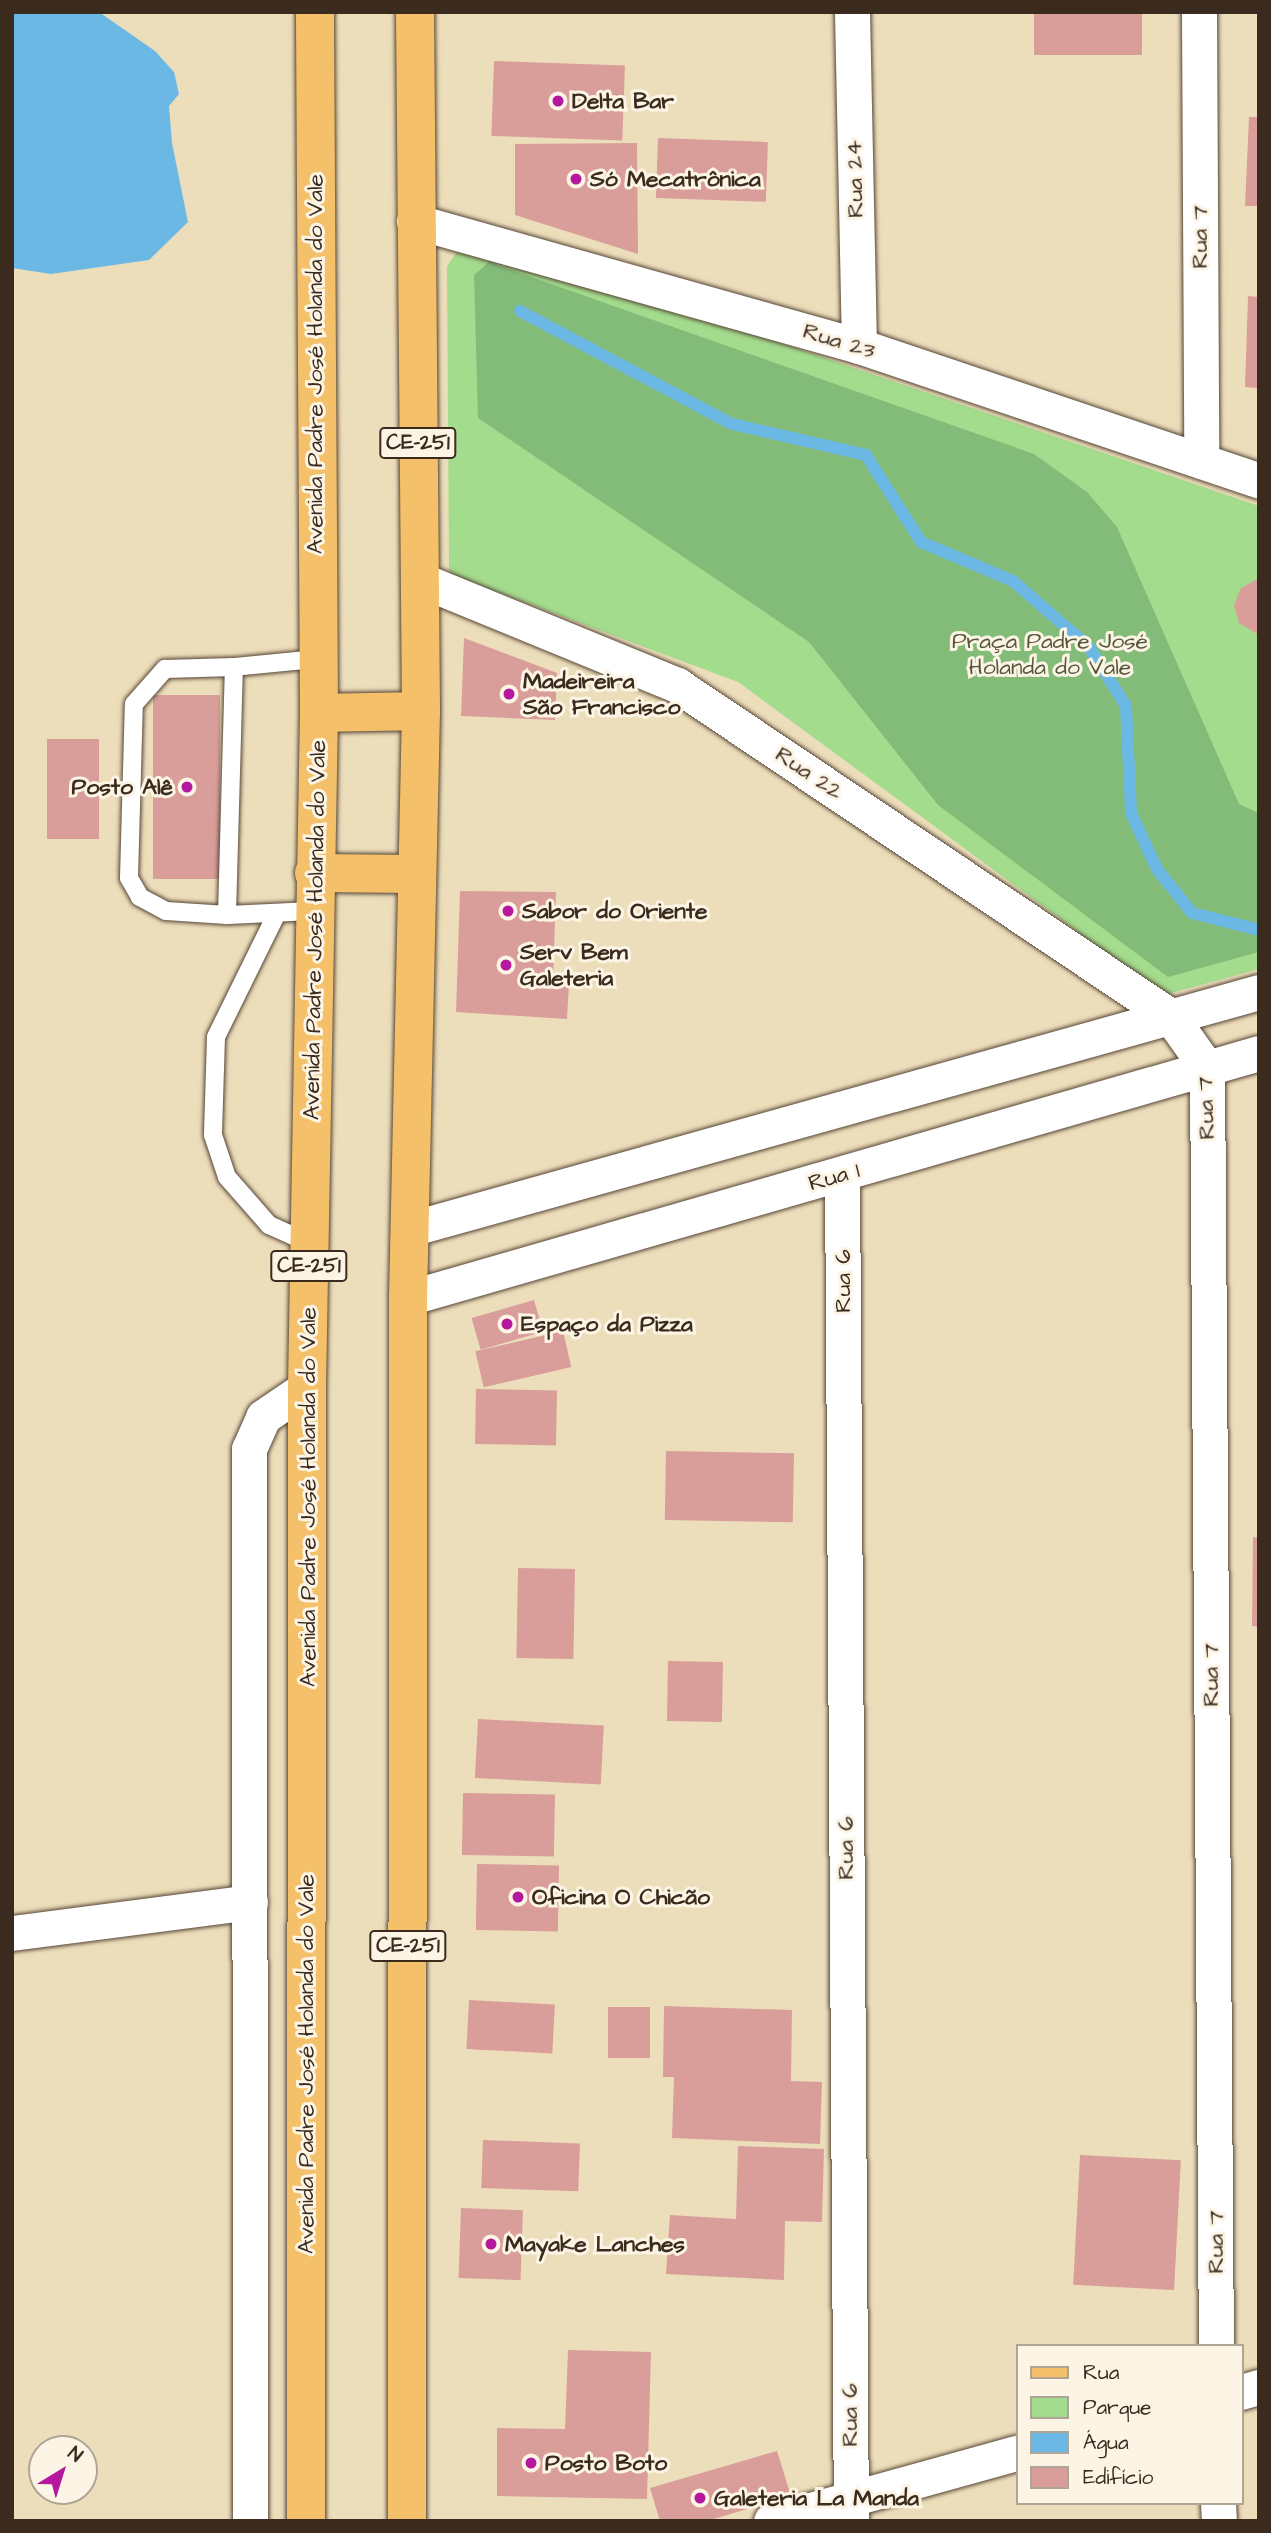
<!DOCTYPE html>
<meta charset="utf-8">
<style>
body{margin:0}
#map{position:relative;width:1271px;height:2533px;overflow:hidden;background:#eddebb;font-family:"Architects Daughter",sans-serif}
div>[style]{position:absolute}
[style*='--x']{left:calc(var(--x)*1px);top:calc(var(--y)*1px);width:calc(var(--w)*1px);rotate:calc(var(--a)*1deg)}
.green>*{inset:0;background:#a4dc8e}
.forest>*{inset:0;background:#83bc79}
.water>*{inset:0;background:#6cb8e5}
.stream>*{height:12px;margin:-6px;padding:0 6px;transform-origin:6px;border-radius:6px;background:#6cb8e5}
.building>*{inset:0;background:#d99e9a;transform-origin:0 0}
.roads{filter:drop-shadow(0 0 2px #564536) drop-shadow(0 0 2px #564536)}
.lane>*{height:18px;margin:-9px;padding:0 9px;transform-origin:9px;border-radius:9px;background:#fff}
.street>*{height:35px;margin:-17.5px;padding:0 17.5px;transform-origin:17.5px;border-radius:17.5px;background:#fff}
.primary>*{height:38px;margin:-19px;padding:0 19px;transform-origin:19px;border-radius:19px;background:#f4c16a}
.dots>*{width:19px;height:19px;translate:-50% -50%;box-sizing:border-box;border:4px solid #fcf5e5;border-radius:50%}
span{translate:-50% -50%;white-space:nowrap;text-align:center;line-height:1.15;-webkit-text-stroke:6px #fcf5e5;paint-order:stroke}
.shield-label span{padding:2px 5px;background:#fcf5e5;border:2px solid;border-radius:5px;-webkit-text-stroke-width:0}
.shield-label{font-size:21px;color:#3b2a1e;font-weight:700}
.poi-label{font-size:23px;color:#3b2a1e;font-weight:700}
.left{translate:0 -50%;text-align:left}
.right{translate:-100% -50%;text-align:right}
.street-label{font-size:23px;color:#3b2a1e}
.park-label{font-size:23px;color:#55563a}
.frame{position:absolute;inset:0;border:14px solid #3b2a1e;pointer-events:none}
.legend{position:absolute;left:1016px;top:2344px;width:228px;height:161px;box-sizing:border-box;background:#fcf5e5;border:2px solid #afa495;margin:0;padding:9px 12px;list-style:none;font-size:21px;color:#3b2a1e}
.legend li{display:flex;align-items:center;gap:14px;height:35px}
.legend b{width:35px;border:2px solid #afa495}
.north{position:absolute;left:28px;top:2435px;width:70px;height:70px;box-sizing:border-box;background:#fcf5e5;border:2px solid #afa495;border-radius:50%;rotate:38deg;font-size:19px;font-weight:700;line-height:28px;text-align:center;color:#3b2a1e}
.north::after{content:'';display:block;margin:auto;width:24px;height:32px;background:#b5179e;clip-path:polygon(50% 0,100% 100%,50% 72%,0 100%)}
</style>
<div id="map">
<div class="green">
<i style="clip-path:polygon(462px 245px,497px 246px,1259px 506px,1259px 969px,1164px 995px,738px 682px,449px 574px,447px 266px)"></i>
</div>
<div class="forest">
<i style="clip-path:polygon(489px 262px,1034px 454px,1087px 492px,1117px 527px,1239px 804px,1259px 813px,1259px 952px,1168px 977px,938px 805px,809px 642px,478px 418px,474px 275px)"></i>
</div>
<div class="water">
<i style="clip-path:polygon(12px 12px,99px 12px,155px 51px,174px 72px,179px 94px,169px 106px,172px 143px,188px 222px,149px 260px,51px 274px,12px 268px)"></i>
</div>
<div class="stream">
<i style="--x:520;--y:311;--w:240;--a:28.1"></i>
<i style="--x:732;--y:424;--w:138;--a:13"></i>
<i style="--x:866;--y:455;--w:103;--a:57.7"></i>
<i style="--x:921;--y:542;--w:100;--a:23"></i>
<i style="--x:1013;--y:581;--w:101;--a:41"></i>
<i style="--x:1089;--y:647;--w:70;--a:57.9"></i>
<i style="--x:1126;--y:706;--w:107;--a:87.3"></i>
<i style="--x:1131;--y:813;--w:62;--a:65.1"></i>
<i style="--x:1157;--y:869;--w:56;--a:51.5"></i>
<i style="--x:1192;--y:913;--w:69;--a:14.2"></i>
</div>
<div class="building">
<i style="left:1034px;top:12px;width:108px;height:43px"></i>
<i style="left:494px;top:61px;width:131px;height:75px;rotate:2deg"></i>
<i style="clip-path:polygon(1249px 117px,1259px 117px,1259px 206px,1245px 206px)"></i>
<i style="left:658px;top:138px;width:110px;height:60px;rotate:2deg"></i>
<i style="clip-path:polygon(637px 143px,638px 254px,515px 215px,515px 144px)"></i>
<i style="clip-path:polygon(1248px 296px,1259px 297px,1259px 388px,1245px 387px)"></i>
<i style="clip-path:polygon(1259px 578px,1259px 635px,1239px 623px,1234px 605px,1241px 588px)"></i>
<i style="clip-path:polygon(464px 638px,557px 673px,555px 720px,461px 716px)"></i>
<i style="left:153px;top:695px;width:67px;height:184px"></i>
<i style="left:47px;top:739px;width:52px;height:100px"></i>
<i style="clip-path:polygon(460px 891px,556px 892px,553px 984px,569px 985px,567px 1019px,456px 1012px)"></i>
<i style="left:534px;top:1300px;width:33px;height:65px;rotate:74deg"></i>
<i style="left:563px;top:1331px;width:37px;height:90px;rotate:77deg"></i>
<i style="left:476px;top:1389px;width:81px;height:55px;rotate:1deg"></i>
<i style="left:666px;top:1451px;width:128px;height:69px;rotate:1deg"></i>
<i style="clip-path:polygon(1253px 1537px,1259px 1538px,1259px 1627px,1252px 1626px)"></i>
<i style="left:518px;top:1568px;width:57px;height:90px;rotate:1deg"></i>
<i style="left:668px;top:1661px;width:55px;height:60px;rotate:1deg"></i>
<i style="left:478px;top:1719px;width:126px;height:59px;rotate:3deg"></i>
<i style="left:463px;top:1793px;width:92px;height:62px;rotate:1deg"></i>
<i style="left:477px;top:1864px;width:82px;height:66px;rotate:1deg"></i>
<i style="left:469px;top:2000px;width:86px;height:49px;rotate:3deg"></i>
<i style="clip-path:polygon(664px 2006px,792px 2010px,791px 2081px,822px 2082px,820px 2144px,672px 2138px,674px 2077px,663px 2077px)"></i>
<i style="left:608px;top:2007px;width:42px;height:51px"></i>
<i style="left:483px;top:2140px;width:97px;height:48px;rotate:2deg"></i>
<i style="clip-path:polygon(738px 2146px,824px 2149px,822px 2222px,785px 2221px,784px 2280px,666px 2274px,670px 2215px,736px 2219px)"></i>
<i style="left:1080px;top:2155px;width:101px;height:130px;rotate:3deg"></i>
<i style="left:461px;top:2208px;width:62px;height:70px;rotate:2deg"></i>
<i style="clip-path:polygon(568px 2350px,651px 2352px,647px 2499px,497px 2496px,497px 2428px,565px 2429px)"></i>
<i style="clip-path:polygon(777px 2451px,791px 2496px,707px 2521px,660px 2521px,650px 2488px)"></i>
</div>
<div class="roads">
<div class="lane">
<i style="--x:313;--y:911;--w:86;--a:177.3"></i>
<i style="--x:227;--y:915;--w:248;--a:-88.4"></i>
<i style="--x:234;--y:667;--w:82;--a:-5.6"></i>
<i style="--x:227;--y:915;--w:61;--a:-176.2"></i>
<i style="--x:166;--y:911;--w:30;--a:-152"></i>
<i style="--x:140;--y:897;--w:22;--a:-120"></i>
<i style="--x:129;--y:878;--w:174;--a:-88.4"></i>
<i style="--x:134;--y:704;--w:47;--a:-48.5"></i>
<i style="--x:165;--y:669;--w:69;--a:-1.7"></i>
<i style="--x:276;--y:915;--w:136;--a:116.2"></i>
<i style="--x:216;--y:1037;--w:98;--a:91.8"></i>
<i style="--x:213;--y:1135;--w:44;--a:71.6"></i>
<i style="--x:227;--y:1177;--w:64;--a:48.8"></i>
<i style="--x:269;--y:1225;--w:44;--a:24.2"></i>
</div>
<div class="street">
<i style="--x:852;--y:12;--w:334;--a:88.8"></i>
<i style="--x:1199;--y:12;--w:449;--a:89.7"></i>
<i style="--x:414;--y:221;--w:462;--a:15.7"></i>
<i style="--x:859;--y:346;--w:422;--a:18.6"></i>
<i style="--x:421;--y:580;--w:277;--a:22.3"></i>
<i style="--x:677;--y:685;--w:594;--a:33.88"></i>
<i style="--x:1170;--y:1016;--w:64;--a:54.6"></i>
<i style="--x:1207;--y:1068;--w:1278;--a:89.6"></i>
<i style="--x:842;--y:1175;--w:1346;--a:89.62"></i>
<i style="--x:410;--y:1229;--w:881;--a:-15.6"></i>
<i style="--x:408;--y:1298;--w:886;--a:-16.06"></i>
<i style="--x:12;--y:1933;--w:240;--a:-7.4"></i>
<i style="--x:1241;--y:2392;--w:19;--a:-16"></i>
<i style="--x:1218;--y:2503;--w:18;--a:87"></i>
<i style="--x:250;--y:2521;--w:1072;--a:-90.05"></i>
<i style="--x:249;--y:1449;--w:35;--a:-66"></i>
<i style="--x:263;--y:1417;--w:53;--a:-34.3"></i>
<i style="--x:771;--y:2521;--w:255;--a:-15.5"></i>
</div>
<div class="primary">
<i style="--x:319;--y:713;--w:102;--a:-1.1"></i>
<i style="--x:314;--y:873;--w:102;--a:0.6"></i>
<i style="--x:306;--y:2521;--w:1134;--a:-89.95"></i>
<i style="--x:307;--y:1387;--w:674;--a:-88.98"></i>
<i style="--x:319;--y:713;--w:701;--a:-90.33"></i>
<i style="--x:407;--y:2521;--w:1223;--a:-89.95"></i>
<i style="--x:408;--y:1298;--w:587;--a:-88.73"></i>
<i style="--x:421;--y:711;--w:699;--a:-90.49"></i>
</div>
</div>
<div class="dots">
<i style="left:558px;top:101px;background:#b5179e"></i>
<i style="left:576px;top:179px;background:#b5179e"></i>
<i style="left:509px;top:694px;background:#b5179e"></i>
<i style="left:187px;top:787px;background:#b5179e"></i>
<i style="left:508px;top:911px;background:#b5179e"></i>
<i style="left:506px;top:965px;background:#b5179e"></i>
<i style="left:507px;top:1324px;background:#b5179e"></i>
<i style="left:518px;top:1897px;background:#b5179e"></i>
<i style="left:491px;top:2244px;background:#b5179e"></i>
<i style="left:531px;top:2463px;background:#b5179e"></i>
<i style="left:700px;top:2498px;background:#b5179e"></i>
</div>
<div class="shield-label">
<span style="left:418px;top:443px">CE-251</span>
<span style="left:309px;top:1266px">CE-251</span>
<span style="left:408px;top:1946px">CE-251</span>
</div>
<div class="poi-label">
<span class="left" style="left:572px;top:101px">Delta Bar</span>
<span class="left" style="left:590px;top:179px">Só Mecatrônica</span>
<span class="left" style="left:523px;top:694px">Madeireira<br>São Francisco</span>
<span class="right" style="left:173px;top:787px">Posto Alê</span>
<span class="left" style="left:522px;top:911px">Sabor do Oriente</span>
<span class="left" style="left:520px;top:965px">Serv Bem<br>Galeteria</span>
<span class="left" style="left:521px;top:1324px">Espaço da Pizza</span>
<span class="left" style="left:532px;top:1897px">Oficina O Chicão</span>
<span class="left" style="left:505px;top:2244px">Mayake Lanches</span>
<span class="left" style="left:545px;top:2463px">Posto Boto</span>
<span class="left" style="left:714px;top:2498px">Galeteria La Manda</span>
</div>
<div class="street-label">
<span style="left:855px;top:179px;rotate:-91deg">Rua 24</span>
<span style="left:1200px;top:237px;rotate:-90deg">Rua 7</span>
<span style="left:839px;top:341px;rotate:17deg">Rua 23</span>
<span style="left:315px;top:364px;rotate:-90deg">Avenida Padre José Holanda do Vale</span>
<span style="left:809px;top:773px;rotate:34deg">Rua 22</span>
<span style="left:315px;top:930px;rotate:-89deg">Avenida Padre José Holanda do Vale</span>
<span style="left:1206px;top:1108px;rotate:-92deg">Rua 7</span>
<span style="left:834px;top:1177px;rotate:-16deg">Rua 1</span>
<span style="left:843px;top:1281px;rotate:-90deg">Rua 6</span>
<span style="left:308px;top:1497px;rotate:-90deg">Avenida Padre José Holanda do Vale</span>
<span style="left:1211px;top:1675px;rotate:-90deg">Rua 7</span>
<span style="left:846px;top:1848px;rotate:-90deg">Rua 6</span>
<span style="left:306px;top:2064px;rotate:-90deg">Avenida Padre José Holanda do Vale</span>
<span style="left:1216px;top:2242px;rotate:-90deg">Rua 7</span>
<span style="left:850px;top:2415px;rotate:-90deg">Rua 6</span>
</div>
<div class="park-label">
<span style="left:1050px;top:654px">Praça Padre José<br>Holanda do Vale</span>
</div>
<div class="frame"></div>
<ul class="legend">
<li><b style="height:9px;background:#f4c16a"></b>Rua</li>
<li><b style="height:19px;background:#a4dc8e"></b>Parque</li>
<li><b style="height:19px;background:#6cb8e5"></b>Água</li>
<li><b style="height:19px;background:#d99e9a"></b>Edifício</li>
</ul>
<div class="north">N</div>
</div>
